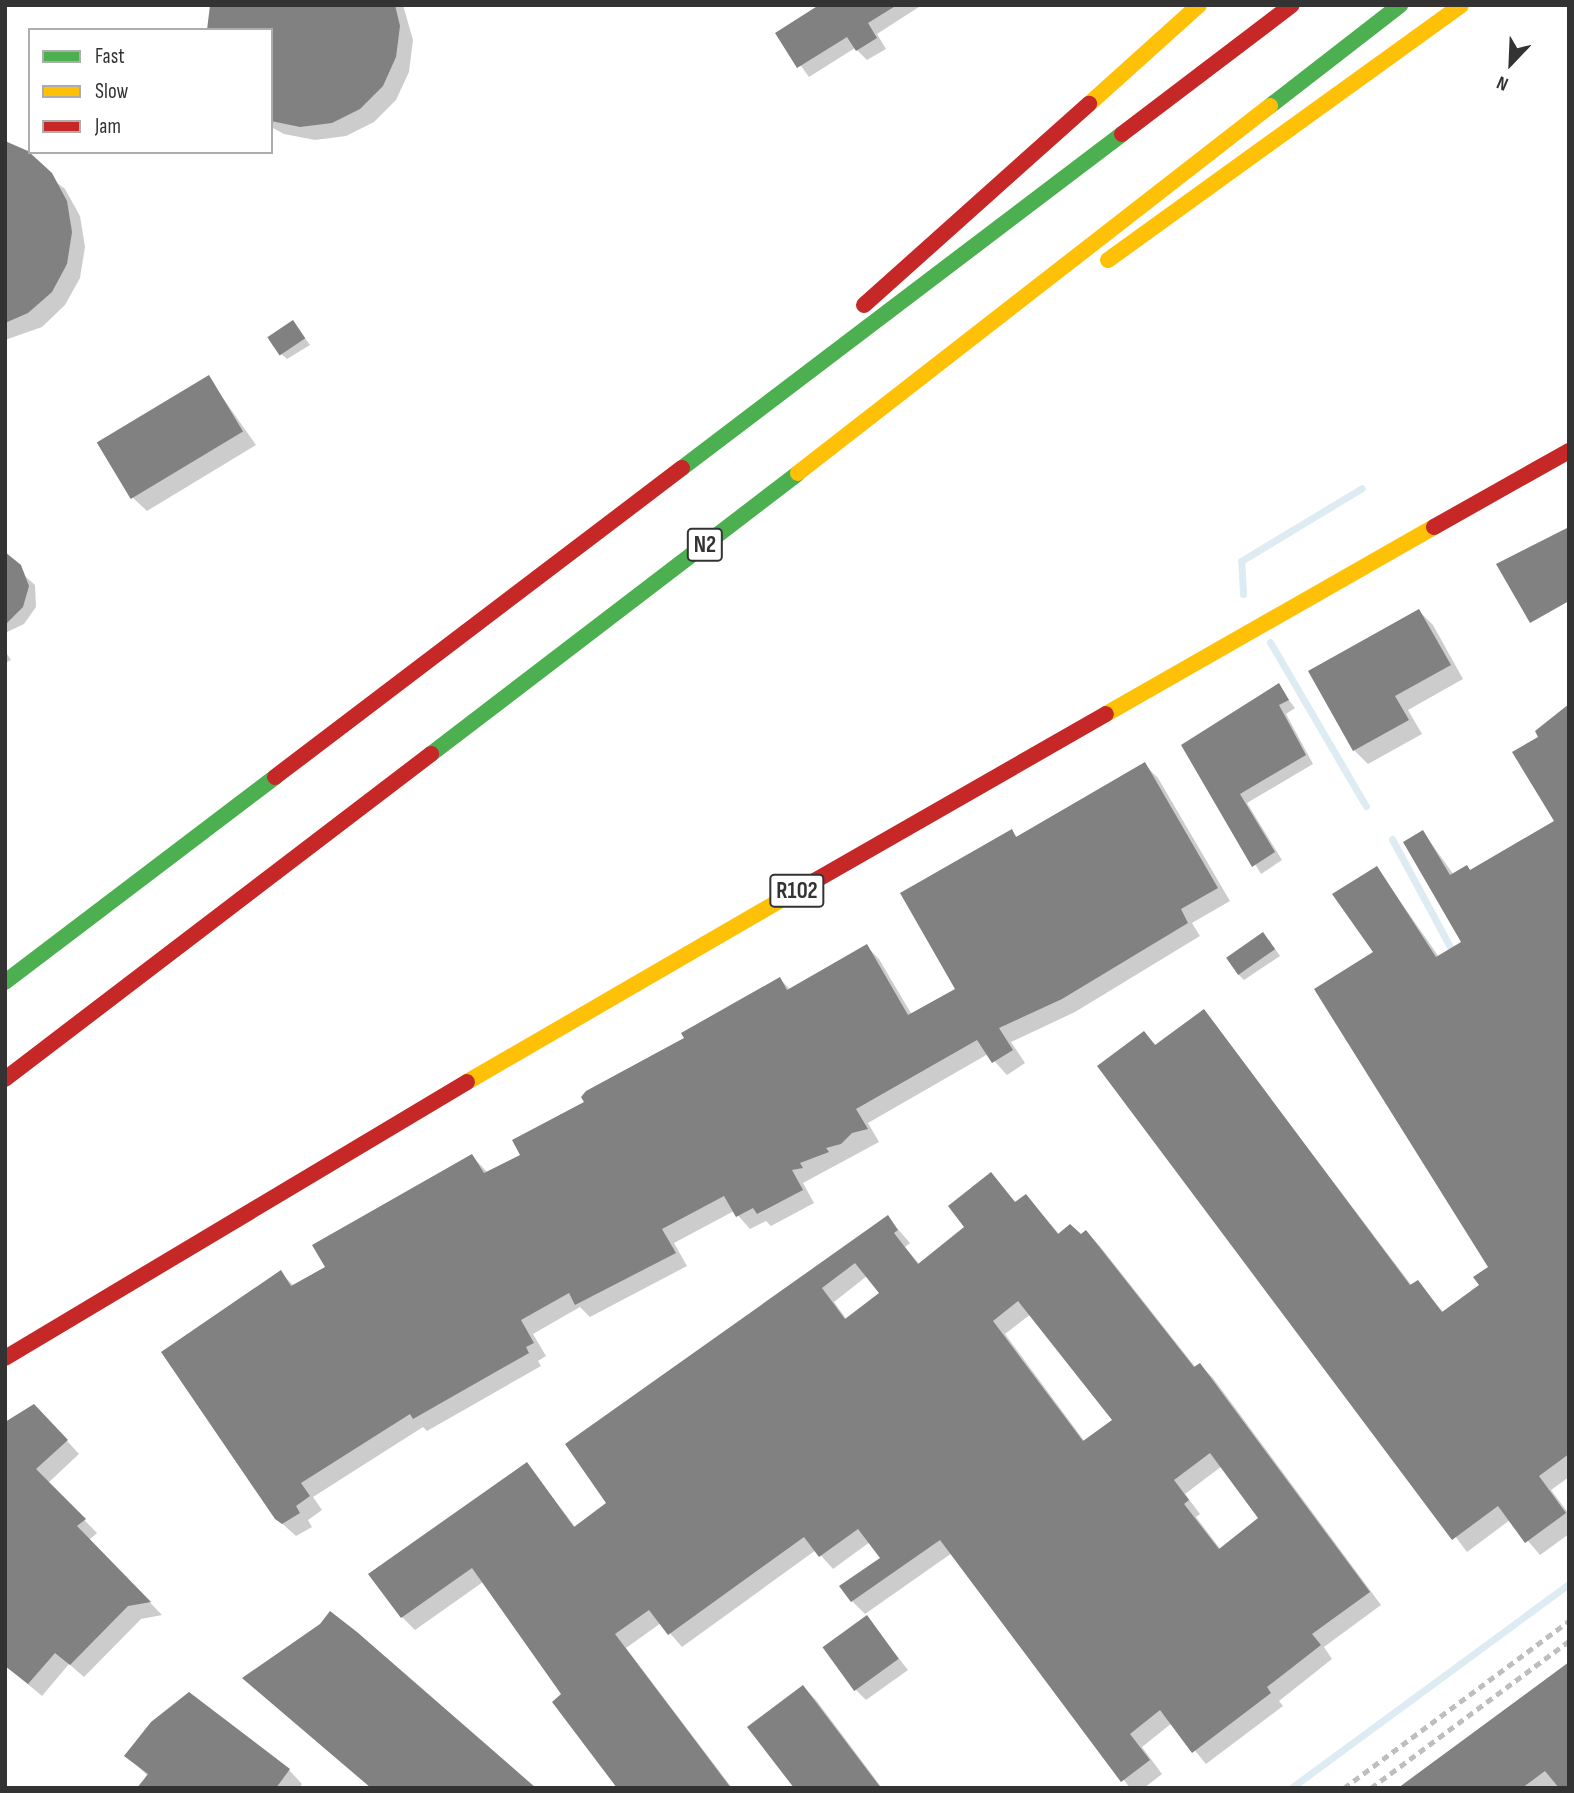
<!DOCTYPE html>
<style>
body{margin:0}
#map{position:relative;width:1574px;height:1793px;overflow:hidden;background:#fff;font-family:"Sofia Sans Condensed",sans-serif}
div>[style]{position:absolute}
[style*='--x']{left:calc(var(--x)*1px);top:calc(var(--y)*1px);width:calc(var(--w)*1px);rotate:calc(var(--a)*1deg)}
.shadow>*{inset:0;background:#0003}
.stream>*{height:7px;margin:-3.5px;padding:0 3.5px;transform-origin:3.5px;border-radius:3.5px;background:#ddebf3}
.building>*{inset:0;background:#818181;transform-origin:0 0}
.fast>*{height:16px;margin:-8px;padding:0 8px;transform-origin:8px;border-radius:8px;background:#4caf50}
.slow>*{height:16px;margin:-8px;padding:0 8px;transform-origin:8px;border-radius:8px;background:#ffc107}
.jam>*{height:16px;margin:-8px;padding:0 8px;transform-origin:8px;border-radius:8px;background:#c62828}
.rail>*{height:5px;margin-top:-2.5px;transform-origin:0;background:repeating-linear-gradient(90deg,#bebebe 0 7px,transparent 0 12px)}
span{translate:-50% -50%;white-space:nowrap;text-align:center;line-height:1.15;-webkit-text-stroke:7px #fff;paint-order:stroke}
.shield-label span{padding:2px 5px;background:#fff;border:2px solid;border-radius:5px;-webkit-text-stroke-width:0}
.shield-label{font-size:23px;color:#333;font-weight:700}
.frame{position:absolute;inset:0;border:7px solid #333;pointer-events:none}
.legend{position:absolute;left:28px;top:28px;width:245px;height:126px;box-sizing:border-box;background:#fff;border:2px solid #adadad;margin:0;padding:9px 12px;list-style:none;font-size:21px;color:#333}
.legend li{display:flex;align-items:center;gap:14px;height:35px}
.legend b{width:35px;border:2px solid #adadad}
.north{position:absolute;left:1476px;top:28px;width:70px;height:70px;-webkit-text-stroke:5px #fff;paint-order:stroke;rotate:203deg;font-size:19px;font-weight:700;line-height:28px;text-align:center;color:#333}
.north::after{content:'';display:block;margin:auto;width:24px;height:32px;background:#333;clip-path:polygon(50% 0,100% 100%,50% 72%,0 100%)}
</style>
<div id="map">
<div class="shadow">
<i style="clip-path:polygon(212px 5px,403px 5px,413px 40px,409px 72px,396px 100px,374px 122px,346px 136px,315px 140px,284px 134px,271px 127px,271px 30px,209px 30px)"></i>
<i style="clip-path:polygon(823px 5px,922px 5px,877px 34px,886px 49px,867px 60px,855px 48px,809px 77px,778px 34px)"></i>
<i style="clip-path:polygon(5px 143px,65px 189px,80px 216px,85px 247px,80px 278px,65px 305px,42px 327px,5px 340px)"></i>
<i style="clip-path:polygon(293px 322px,310px 345px,287px 359px,280px 353px)"></i>
<i style="clip-path:polygon(208px 377px,256px 445px,147px 511px,133px 498px)"></i>
<i style="clip-path:polygon(5px 558px,35px 585px,36px 607px,24px 624px,5px 633px)"></i>
<i style="clip-path:polygon(1419px 611px,1433px 625px,1463px 679px,1408px 710px,1422px 734px,1368px 764px,1354px 750px)"></i>
<i style="clip-path:polygon(5px 651px,11px 660px,5px 663px)"></i>
<i style="clip-path:polygon(1278px 686px,1295px 708px,1286px 714px,1313px 764px,1247px 803px,1282px 860px,1261px 874px,1184px 745px)"></i>
<i style="clip-path:polygon(1569px 706px,1569px 1477px,1551px 1490px,1569px 1514px,1569px 1534px,1540px 1555px,1510px 1520px,1467px 1552px,1100px 1066px,1144px 1033px,1157px 1046px,1204px 1011px,1412px 1286px,1417px 1282px,1444px 1313px,1481px 1285px,1490px 1267px,1376px 953px,1377px 868px,1439px 957px,1463px 943px,1423px 832px,1454px 875px,1467px 867px,1471px 871px,1557px 822px,1540px 737px)"></i>
<i style="clip-path:polygon(1145px 765px,1158px 778px,1230px 901px,1192px 923px,1200px 936px,1075px 1012px,1011px 1042px,1025px 1063px,1007px 1075px,988px 1054px,868px 1123px,879px 1142px,803px 1183px,814px 1203px,771px 1226px,766px 1221px,750px 1229px,734px 1211px,674px 1243px,687px 1266px,590px 1317px,580px 1307px,533px 1334px,546px 1356px,538px 1361px,541px 1366px,427px 1431px,423px 1427px,313px 1497px,322px 1510px,308px 1520px,312px 1527px,296px 1536px,276px 1518px,280px 1272px,294px 1286px,327px 1267px,472px 1156px,488px 1173px,522px 1155px,586px 1103px,780px 979px,791px 990px,866px 946px,879px 959px,912px 1015px,958px 990px,1011px 831px,1018px 838px)"></i>
<i style="clip-path:polygon(1269px 940px,1280px 956px,1244px 980px,1238px 974px)"></i>
<i style="clip-path:polygon(evenodd,991px 1175px,1017px 1204px,1026px 1196px,1060px 1235px,1081px 1237px,1086px 1232px,1099px 1245px,1196px 1368px,1200px 1365px,1213px 1378px,1381px 1605px,1324px 1647px,1332px 1659px,1279px 1701px,1283px 1706px,1206px 1764px,1172px 1723px,1142px 1747px,1162px 1774px,1144px 1788px,1130px 1788px,952px 1553px,865px 1614px,852px 1601px,882px 1558px,870px 1542px,833px 1569px,816px 1550px,682px 1647px,661px 1623px,626px 1648px,732px 1788px,620px 1788px,564px 1695px,483px 1582px,415px 1630px,402px 1617px,527px 1464px,576px 1528px,609px 1503px,888px 1218px,910px 1243px,905px 1247px,920px 1265px,967px 1227px,991px 1175px,867px 1276px,881px 1293px,847px 1320px,834px 1302px,867px 1276px,991px 1175px,1031px 1314px,1114px 1420px,1085px 1442px,1005px 1334px,1031px 1314px,991px 1175px,1222px 1466px,1261px 1519px,1221px 1550px,1196px 1517px,1200px 1514px,1185px 1494px,1222px 1466px)"></i>
<i style="clip-path:polygon(47px 1419px,79px 1454px,48px 1483px,97px 1533px,89px 1540px,162px 1615px,141px 1619px,84px 1677px,69px 1664px,42px 1696px,5px 1665px,5px 1424px)"></i>
<i style="clip-path:polygon(866px 1617px,908px 1670px,866px 1700px,856px 1690px)"></i>
<i style="clip-path:polygon(1569px 1664px,1569px 1788px,1399px 1788px)"></i>
<i style="clip-path:polygon(803px 1687px,816px 1700px,882px 1788px,796px 1788px)"></i>
<i style="clip-path:polygon(127px 1756px,289px 1770px,302px 1784px,299px 1788px,146px 1788px,148px 1776px)"></i>
</div>
<div class="stream">
<i style="--x:1243;--y:594;--w:33;--a:-93"></i>
<i style="--x:1241;--y:561;--w:141;--a:-31.1"></i>
<i style="--x:1270;--y:642;--w:190;--a:59.7"></i>
<i style="--x:1392;--y:839;--w:133;--a:61.7"></i>
<i style="--x:1291;--y:1788;--w:345;--a:-36.3"></i>
</div>
<div class="building">
<i style="clip-path:polygon(210px 5px,395px 5px,400px 26px,396px 57px,383px 86px,360px 109px,332px 123px,300px 127px,271px 121px,271px 30px,207px 30px)"></i>
<i style="clip-path:polygon(819px 5px,897px 5px,868px 23px,877px 38px,856px 51px,847px 37px,797px 68px,775px 33px)"></i>
<i style="clip-path:polygon(5px 141px,28px 151px,52px 173px,67px 201px,72px 232px,67px 264px,52px 292px,28px 313px,5px 323px)"></i>
<i style="left:293px;top:320px;width:22px;height:31px;rotate:56deg"></i>
<i style="left:209px;top:375px;width:66px;height:131px;rotate:59deg"></i>
<i style="clip-path:polygon(1569px 527px,1569px 601px,1530px 623px,1496px 564px)"></i>
<i style="clip-path:polygon(5px 552px,21px 565px,29px 586px,23px 607px,5px 625px)"></i>
<i style="clip-path:polygon(1419px 609px,1451px 665px,1395px 696px,1409px 720px,1353px 751px,1308px 671px)"></i>
<i style="clip-path:polygon(1279px 683px,1289px 700px,1279px 705px,1306px 755px,1240px 794px,1275px 852px,1252px 867px,1181px 745px)"></i>
<i style="clip-path:polygon(1569px 704px,1569px 1454px,1539px 1476px,1566px 1513px,1525px 1543px,1498px 1506px,1452px 1540px,1097px 1066px,1144px 1031px,1155px 1045px,1204px 1009px,1410px 1285px,1418px 1280px,1442px 1312px,1479px 1285px,1473px 1277px,1488px 1267px,1314px 989px,1373px 952px,1332px 894px,1377px 866px,1436px 957px,1461px 942px,1403px 842px,1423px 830px,1450px 875px,1467px 865px,1470px 870px,1554px 821px,1512px 752px,1538px 737px,1535px 731px)"></i>
<i style="clip-path:polygon(1145px 762px,1218px 888px,1181px 909px,1188px 923px,1062px 999px,999px 1028px,1013px 1050px,992px 1063px,977px 1040px,856px 1109px,868px 1129px,852px 1133px,841px 1144px,826px 1148px,829px 1152px,800px 1163px,803px 1168px,792px 1170px,803px 1190px,757px 1214px,753px 1208px,736px 1217px,724px 1196px,662px 1229px,676px 1253px,575px 1305px,569px 1293px,521px 1320px,534px 1343px,526px 1347px,529px 1353px,413px 1419px,410px 1414px,301px 1483px,310px 1496px,296px 1506px,300px 1513px,282px 1524px,275px 1519px,161px 1352px,281px 1270px,291px 1286px,325px 1267px,312px 1245px,472px 1154px,484px 1173px,520px 1155px,512px 1140px,584px 1102px,581px 1097px,586px 1091px,684px 1038px,681px 1033px,780px 977px,787px 990px,867px 944px,908px 1015px,955px 989px,900px 893px,1012px 829px,1016px 837px)"></i>
<i style="left:1263px;top:932px;width:21px;height:45px;rotate:55deg"></i>
<i style="clip-path:polygon(evenodd,991px 1172px,1015px 1202px,1026px 1194px,1058px 1234px,1070px 1224px,1081px 1234px,1086px 1230px,1194px 1367px,1200px 1363px,1370px 1592px,1312px 1634px,1321px 1645px,1267px 1687px,1271px 1693px,1192px 1753px,1160px 1710px,1130px 1734px,1150px 1760px,1121px 1782px,940px 1540px,851px 1602px,839px 1586px,880px 1558px,858px 1529px,819px 1557px,804px 1537px,668px 1635px,649px 1610px,615px 1634px,731px 1788px,617px 1788px,552px 1702px,561px 1694px,472px 1568px,401px 1618px,368px 1574px,527px 1462px,574px 1527px,606px 1503px,565px 1444px,888px 1215px,898px 1230px,894px 1233px,918px 1264px,964px 1227px,948px 1206px,991px 1172px,855px 1263px,879px 1293px,845px 1319px,822px 1288px,855px 1263px,991px 1172px,1018px 1301px,1112px 1420px,1083px 1441px,993px 1321px,1018px 1301px,991px 1172px,1210px 1453px,1258px 1518px,1219px 1549px,1184px 1504px,1189px 1500px,1174px 1480px,1210px 1453px)"></i>
<i style="clip-path:polygon(34px 1404px,68px 1440px,36px 1469px,86px 1519px,77px 1526px,151px 1602px,128px 1606px,70px 1665px,55px 1653px,28px 1684px,5px 1666px,5px 1422px)"></i>
<i style="clip-path:polygon(330px 1611px,357px 1632px,536px 1788px,371px 1788px,242px 1678px,320px 1624px)"></i>
<i style="left:867px;top:1615px;width:54px;height:55px;rotate:54deg"></i>
<i style="clip-path:polygon(1569px 1662px,1569px 1788px,1559px 1788px,1545px 1771px,1522px 1788px,1398px 1788px)"></i>
<i style="clip-path:polygon(803px 1685px,881px 1788px,794px 1788px,747px 1727px)"></i>
<i style="clip-path:polygon(189px 1692px,290px 1769px,276px 1788px,137px 1788px,148px 1774px,124px 1756px,151px 1722px)"></i>
</div>
<div class="fast">
<i style="--x:1270;--y:106;--w:165;--a:-37.8"></i>
<i style="--x:682;--y:468;--w:552;--a:-37.2"></i>
<i style="--x:431;--y:754;--w:462;--a:-37.4"></i>
<i style="--x:5;--y:982;--w:339;--a:-37.2"></i>
</div>
<div class="slow">
<i style="--x:1089;--y:104;--w:148;--a:-42"></i>
<i style="--x:1108;--y:260;--w:435;--a:-35.8"></i>
<i style="--x:798;--y:473;--w:598;--a:-37.87"></i>
<i style="--x:1106;--y:714;--w:378;--a:-29.7"></i>
<i style="--x:467;--y:1082;--w:365;--a:-30.1"></i>
</div>
<div class="jam">
<i style="--x:1122;--y:134;--w:213;--a:-37.2"></i>
<i style="--x:864;--y:305;--w:302;--a:-41.8"></i>
<i style="--x:1434;--y:527;--w:155;--a:-29.4"></i>
<i style="--x:275;--y:777;--w:511;--a:-37.21"></i>
<i style="--x:783;--y:899;--w:372;--a:-29.8"></i>
<i style="--x:5;--y:1079;--w:536;--a:-37.34"></i>
<i style="--x:5;--y:1358;--w:538;--a:-30.85"></i>
</div>
<div class="rail">
<i style="--x:1344;--y:1788;--w:280;--a:-36.6"></i>
<i style="--x:1371;--y:1788;--w:247;--a:-36.6"></i>
</div>
<div class="shield-label">
<span style="left:705px;top:545px">N2</span>
<span style="left:797px;top:891px">R102</span>
</div>
<div class="frame"></div>
<ul class="legend">
<li><b style="height:9px;background:#4caf50"></b>Fast</li>
<li><b style="height:9px;background:#ffc107"></b>Slow</li>
<li><b style="height:9px;background:#c62828"></b>Jam</li>
</ul>
<div class="north">N</div>
</div>
